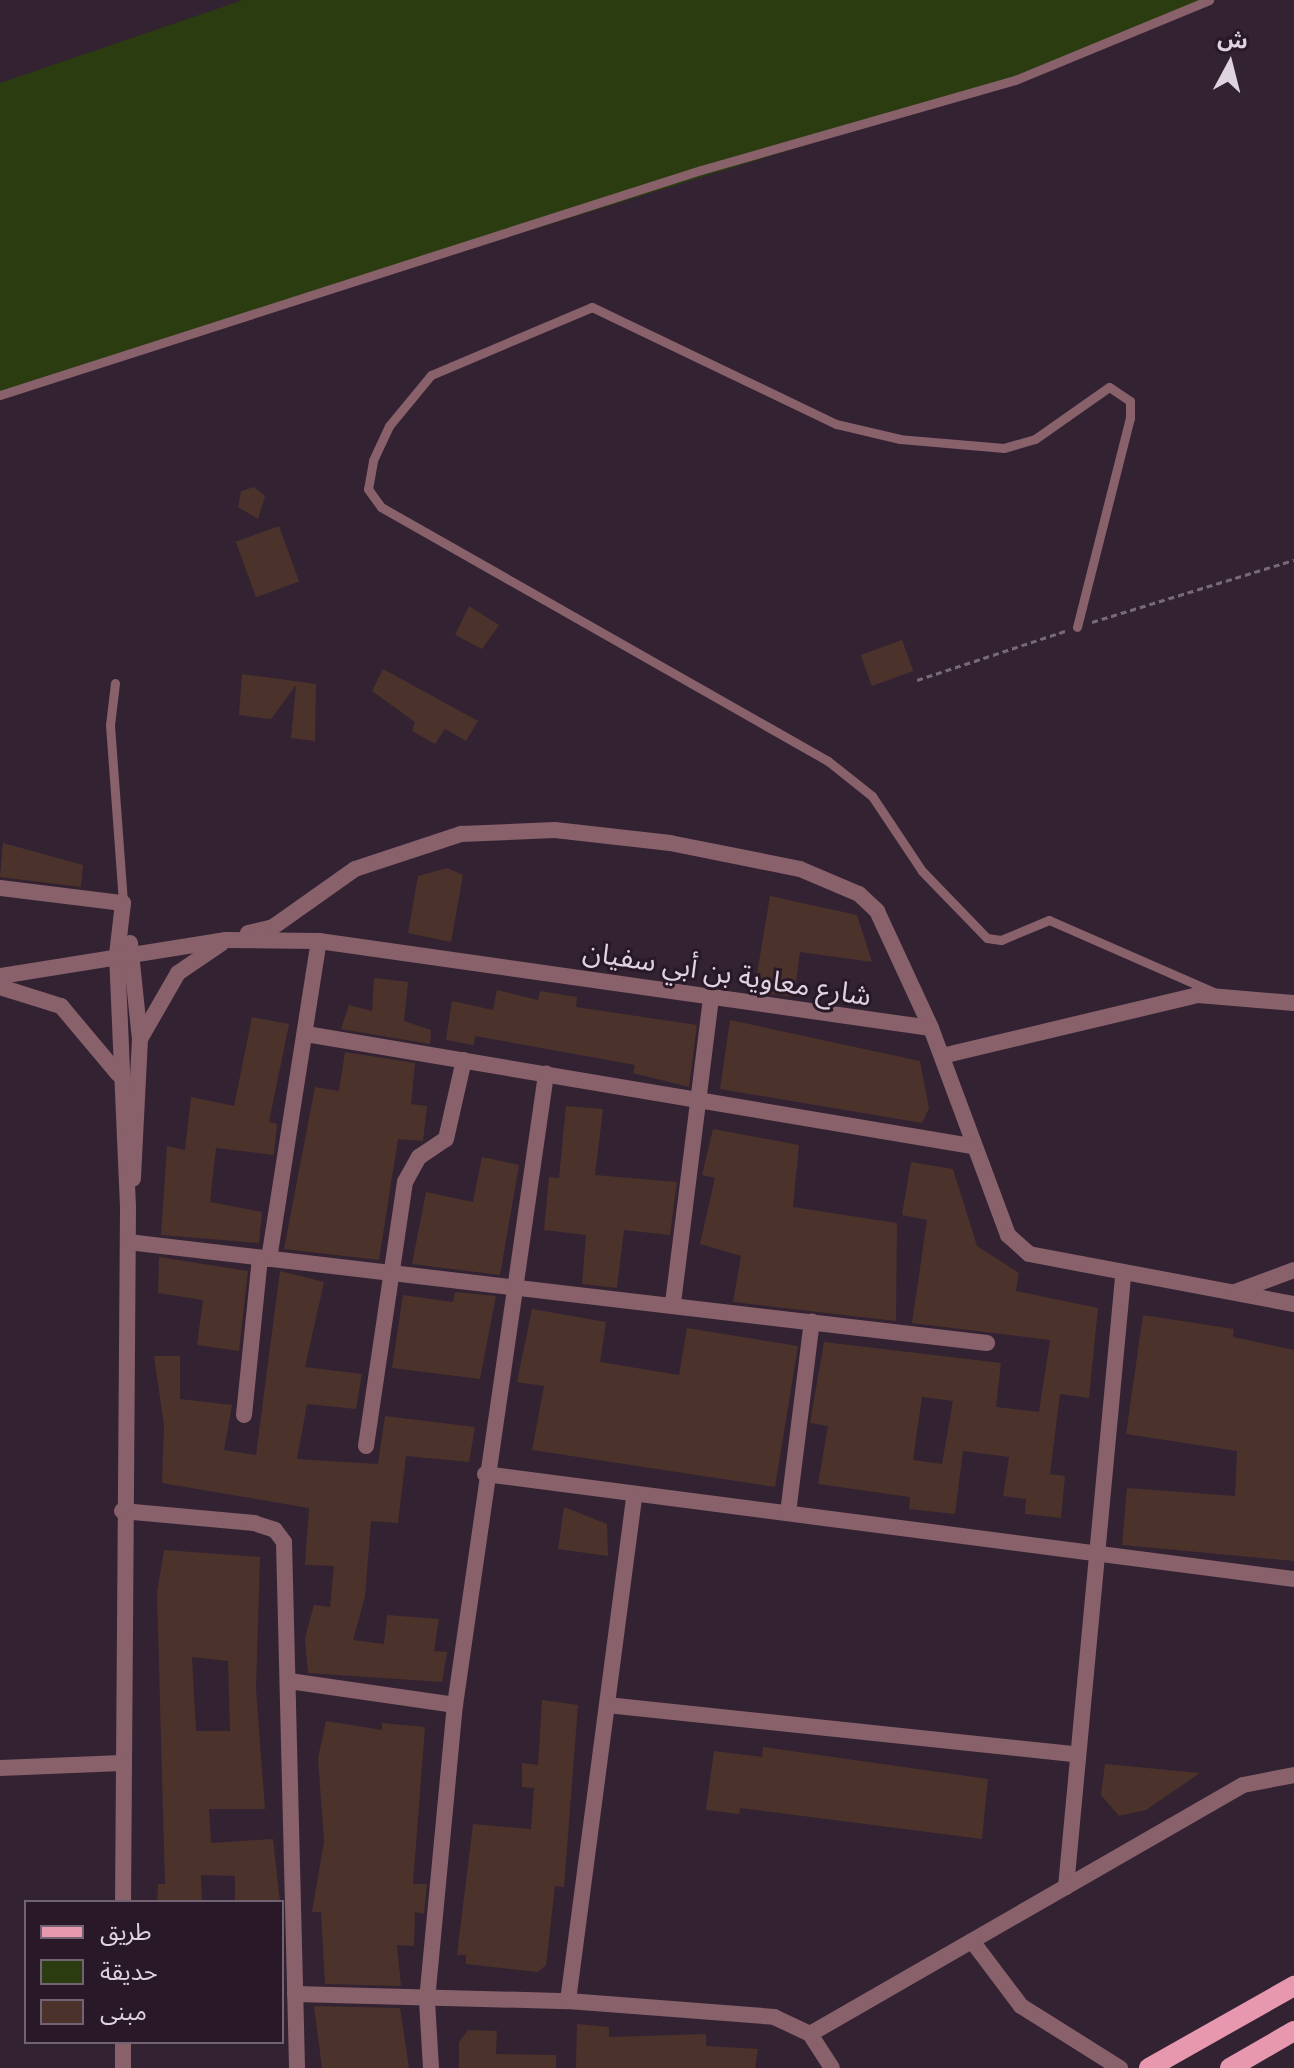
<!DOCTYPE html>
<html>
<head>
<meta charset="utf-8">
<style>
	body { margin:0 }
	#map { position:relative; width:1294px; height:2068px; overflow:hidden; background:#332232; font-family:"Roboto Serif","Noto Sans Arabic",serif }
	div>[style] { position:absolute }
	.green>* { inset:0; background:#2b3c11 }
	.building>* { inset:0; background:#4b332b; transform-origin:0 0 }
	.path>* { height:3px; margin-top:-1.5px; transform-origin:0; background:repeating-linear-gradient(90deg,#786977 0 6px,transparent 0 10px) }
	.lane>* { height:9px; margin:-4.5px; padding:0 4.5px; transform-origin:4.5px; border-radius:4.5px; background:#88616b }
	.street>* { height:16px; margin:-8px; padding:0 8px; transform-origin:8px; border-radius:8px; background:#88616b }
	.primary>* { height:20px; margin:-10px; padding:0 10px; transform-origin:10px; border-radius:10px; background:#e898ae }
	span { translate:-50% -50%; white-space:nowrap; text-align:center; line-height:1.15; -webkit-text-stroke:6px #291928; paint-order:stroke }
	.street-label { font-size:28px; color:#ded3de }
	.legend { position:absolute; left:24px; top:1900px; width:260px; height:144px; box-sizing:border-box; background:#291928; border:2px solid #716371; margin:0; padding:10px 14px; list-style:none; font-size:24px; color:#ded3de }
	.legend li { display:flex; align-items:center; gap:16px; height:40px }
	.legend b { width:40px; border:2px solid #716371 }
	.north { position:absolute; left:1190px; top:24px; width:80px; height:80px; -webkit-text-stroke:6px #291928; paint-order:stroke; rotate:7deg; font-size:22px; font-weight:700; line-height:32px; text-align:center; color:#ded3de }
	.north::after { content:''; display:block; margin:auto; width:28px; height:36px; background:#ded3de; clip-path:polygon(50% 0,100% 100%,50% 72%,0 100%) }
</style>
</head>
<body>
<div id="map">
	<div class="green">
		<div style="clip-path:polygon(243px 0,1214px 0,974px 93px,0 394px,0 83px)"></div>
	</div>
	<div class="building">
		<div style="clip-path:polygon(254px 487px,265px 496px,258px 519px,238px 507px,241px 491px)"></div>
		<div style="left:279px;top:526px;width:59px;height:46px;rotate:70deg"></div>
		<div style="clip-path:polygon(469px 606px,499px 625px,482px 649px,455px 635px)"></div>
		<div style="left:902px;top:640px;width:33px;height:44px;rotate:70deg"></div>
		<div style="clip-path:polygon(383px 669px,478px 721px,466px 741px,445px 729px,435px 744px,412px 731px,415px 722px,372px 691px)"></div>
		<div style="clip-path:polygon(242px 674px,316px 684px,315px 741px,291px 738px,296px 685px,271px 719px,239px 715px)"></div>
		<div style="clip-path:polygon(3px 843px,83px 865px,81px 887px,0 877px)"></div>
		<div style="clip-path:polygon(447px 868px,463px 875px,451px 942px,408px 933px,418px 876px)"></div>
		<div style="clip-path:polygon(770px 896px,857px 915px,872px 962px,800px 952px,794px 997px,754px 992px)"></div>
		<div style="clip-path:polygon(374px 978px,408px 982px,404px 1021px,431px 1030px,430px 1044px,341px 1029px,349px 1005px,372px 1011px)"></div>
		<div style="clip-path:polygon(497px 990px,538px 1000px,540px 991px,577px 997px,576px 1007px,697px 1025px,689px 1087px,633px 1073px,635px 1065px,475px 1036px,474px 1045px,446px 1040px,452px 1001px,493px 1010px)"></div>
		<div style="clip-path:polygon(252px 1017px,289px 1024px,269px 1122px,277px 1124px,274px 1155px,216px 1148px,210px 1202px,262px 1212px,259px 1243px,161px 1235px,167px 1146px,185px 1150px,191px 1097px,234px 1106px)"></div>
		<div style="clip-path:polygon(730px 1020px,920px 1061px,929px 1108px,922px 1123px,720px 1089px)"></div>
		<div style="clip-path:polygon(345px 1052px,415px 1063px,411px 1104px,427px 1106px,423px 1141px,398px 1139px,379px 1260px,284px 1249px,315px 1087px,339px 1091px)"></div>
		<div style="clip-path:polygon(566px 1106px,603px 1109px,595px 1175px,677px 1182px,670px 1235px,624px 1230px,617px 1288px,582px 1284px,586px 1235px,544px 1230px,549px 1177px,559px 1178px)"></div>
		<div style="clip-path:polygon(713px 1129px,799px 1145px,793px 1207px,897px 1223px,896px 1321px,733px 1302px,741px 1256px,700px 1244px,715px 1178px,702px 1175px)"></div>
		<div style="clip-path:polygon(482px 1157px,519px 1165px,500px 1275px,412px 1264px,426px 1192px,473px 1202px)"></div>
		<div style="clip-path:polygon(evenodd,911px 1162px,953px 1169px,977px 1246px,1019px 1273px,1016px 1291px,1098px 1308px,1089px 1398px,1060px 1394px,1050px 1474px,1065px 1476px,1061px 1518px,1025px 1514px,1026px 1499px,1003px 1496px,1009px 1457px,963px 1451px,955px 1514px,909px 1509px,910px 1497px,818px 1484px,828px 1426px,810px 1423px,824px 1342px,1001px 1363px,996px 1407px,1039px 1412px,1050px 1340px,912px 1323px,927px 1220px,902px 1215px,911px 1162px,922px 1397px,953px 1401px,942px 1464px,913px 1460px,922px 1397px)"></div>
		<div style="clip-path:polygon(159px 1257px,248px 1271px,239px 1351px,197px 1345px,203px 1300px,158px 1293px)"></div>
		<div style="clip-path:polygon(280px 1271px,324px 1282px,305px 1367px,362px 1374px,356px 1409px,307px 1404px,297px 1459px,378px 1464px,385px 1416px,475px 1427px,469px 1462px,406px 1456px,398px 1523px,371px 1521px,365px 1597px,353px 1640px,384px 1644px,387px 1615px,439px 1619px,434px 1651px,447px 1652px,442px 1682px,308px 1673px,305px 1638px,314px 1605px,330px 1607px,334px 1566px,305px 1565px,309px 1508px,162px 1483px,164px 1425px,154px 1356px,180px 1356px,180px 1399px,232px 1405px,224px 1450px,256px 1455px)"></div>
		<div style="clip-path:polygon(455px 1292px,496px 1296px,480px 1379px,392px 1368px,403px 1295px,453px 1302px)"></div>
		<div style="clip-path:polygon(532px 1309px,606px 1322px,600px 1362px,679px 1375px,687px 1328px,798px 1346px,775px 1487px,532px 1450px,544px 1386px,517px 1382px)"></div>
		<div style="clip-path:polygon(1143px 1315px,1234px 1329px,1233px 1337px,1294px 1350px,1294px 1561px,1122px 1545px,1127px 1488px,1235px 1496px,1237px 1451px,1126px 1434px)"></div>
		<div style="clip-path:polygon(564px 1507px,607px 1524px,608px 1556px,558px 1549px)"></div>
		<div style="clip-path:polygon(evenodd,164px 1550px,260px 1557px,256px 1689px,265px 1809px,209px 1809px,211px 1843px,273px 1839px,280px 1902px,235px 1902px,235px 1876px,201px 1875px,202px 1902px,157px 1902px,158px 1884px,165px 1884px,157px 1593px,164px 1550px,192px 1657px,228px 1661px,230px 1731px,196px 1731px,192px 1657px)"></div>
		<div style="clip-path:polygon(542px 1700px,578px 1705px,564px 1887px,555px 1886px,546px 1965px,538px 1972px,466px 1964px,466px 1955px,457px 1955px,473px 1824px,531px 1829px,534px 1788px,522px 1787px,522px 1763px,538px 1765px)"></div>
		<div style="clip-path:polygon(326px 1721px,382px 1730px,382px 1723px,425px 1727px,413px 1884px,427px 1884px,424px 1914px,415px 1912px,414px 1946px,397px 1945px,401px 1986px,325px 1984px,321px 1912px,312px 1912px,324px 1842px,318px 1758px)"></div>
		<div style="clip-path:polygon(763px 1747px,988px 1779px,982px 1839px,740px 1808px,739px 1814px,706px 1810px,714px 1751px,762px 1757px)"></div>
		<div style="clip-path:polygon(1105px 1764px,1200px 1773px,1146px 1810px,1119px 1816px,1101px 1795px)"></div>
		<div style="clip-path:polygon(314px 2006px,400px 2008px,409px 2068px,322px 2068px)"></div>
		<div style="clip-path:polygon(577px 2024px,609px 2027px,609px 2037px,706px 2034px,706px 2046px,758px 2049px,755px 2068px,576px 2068px)"></div>
		<div style="clip-path:polygon(468px 2030px,497px 2031px,496px 2054px,556px 2055px,556px 2068px,459px 2068px,459px 2042px)"></div>
	</div>
	<div class="path">
		<div style="left:1092px;top:622px;width:211px;rotate:-17.1deg"></div>
		<div style="left:917px;top:680px;width:156px;rotate:-18.3deg"></div>
	</div>
	<div class="lane">
		<div style="left:0;top:395px;width:736px;rotate:-17.8deg"></div>
		<div style="left:701px;top:170px;width:327px;rotate:-16deg"></div>
		<div style="left:1015px;top:80px;width:210px;rotate:-22.4deg"></div>
		<div style="left:1077px;top:627px;width:216px;rotate:-75.8deg"></div>
		<div style="left:1130px;top:418px;width:17px;rotate:-90deg"></div>
		<div style="left:1130px;top:401px;width:25px;rotate:-146deg"></div>
		<div style="left:1109px;top:387px;width:90px;rotate:144.9deg"></div>
		<div style="left:1035px;top:439px;width:32px;rotate:164deg"></div>
		<div style="left:1004px;top:448px;width:104px;rotate:-175.1deg"></div>
		<div style="left:900px;top:439px;width:66px;rotate:-166.8deg"></div>
		<div style="left:836px;top:424px;width:271px;rotate:-154.4deg"></div>
		<div style="left:592px;top:307px;width:175px;rotate:157.1deg"></div>
		<div style="left:431px;top:375px;width:66px;rotate:129.5deg"></div>
		<div style="left:389px;top:426px;width:38px;rotate:115deg"></div>
		<div style="left:373px;top:461px;width:28px;rotate:100deg"></div>
		<div style="left:368px;top:489px;width:22px;rotate:54deg"></div>
		<div style="left:381px;top:507px;width:514px;rotate:29.61deg"></div>
		<div style="left:828px;top:761px;width:56px;rotate:38.5deg"></div>
		<div style="left:872px;top:796px;width:90px;rotate:56.3deg"></div>
		<div style="left:922px;top:871px;width:93px;rotate:45.9deg"></div>
		<div style="left:987px;top:938px;width:14px;rotate:8deg"></div>
		<div style="left:1001px;top:940px;width:52px;rotate:-22.6deg"></div>
		<div style="left:1049px;top:920px;width:180px;rotate:23.6deg"></div>
		<div style="left:115px;top:683px;width:42px;rotate:96.8deg"></div>
		<div style="left:110px;top:725px;width:178px;rotate:85.8deg"></div>
	</div>
	<div class="street">
		<div style="left:0;top:888px;width:124px;rotate:7deg"></div>
		<div style="left:123px;top:903px;width:52px;rotate:96.6deg"></div>
		<div style="left:117px;top:955px;width:253px;rotate:87.5deg"></div>
		<div style="left:128px;top:1208px;width:694px;rotate:90.41deg"></div>
		<div style="left:248px;top:933px;width:26px;rotate:-13deg"></div>
		<div style="left:273px;top:927px;width:100px;rotate:-35.3deg"></div>
		<div style="left:355px;top:869px;width:112px;rotate:-18.3deg"></div>
		<div style="left:461px;top:834px;width:94px;rotate:-2.4deg"></div>
		<div style="left:555px;top:830px;width:116px;rotate:6.4deg"></div>
		<div style="left:670px;top:843px;width:133px;rotate:11.3deg"></div>
		<div style="left:800px;top:869px;width:64px;rotate:23deg"></div>
		<div style="left:859px;top:894px;width:25px;rotate:43deg"></div>
		<div style="left:877px;top:911px;width:129px;rotate:65.2deg"></div>
		<div style="left:130px;top:943px;width:97px;rotate:84.1deg"></div>
		<div style="left:140px;top:1039px;width:140px;rotate:92.9deg"></div>
		<div style="left:0;top:976px;width:229px;rotate:-9.1deg"></div>
		<div style="left:226px;top:940px;width:93px;rotate:0.6deg"></div>
		<div style="left:319px;top:941px;width:618px;rotate:8.09deg"></div>
		<div style="left:931px;top:1028px;width:221px;rotate:69.6deg"></div>
		<div style="left:1008px;top:1235px;width:28px;rotate:42deg"></div>
		<div style="left:1029px;top:1254px;width:270px;rotate:10.7deg"></div>
		<div style="left:0;top:987px;width:64px;rotate:17.3deg"></div>
		<div style="left:61px;top:1006px;width:89px;rotate:50deg"></div>
		<div style="left:306px;top:1034px;width:674px;rotate:9.56deg"></div>
		<div style="left:140px;top:1039px;width:76px;rotate:-60.1deg"></div>
		<div style="left:178px;top:973px;width:53px;rotate:-34.3deg"></div>
		<div style="left:942px;top:1056px;width:263px;rotate:-13.4deg"></div>
		<div style="left:1198px;top:995px;width:96px;rotate:4.8deg"></div>
		<div style="left:128px;top:1242px;width:865px;rotate:6.71deg"></div>
		<div style="left:269px;top:1259px;width:322px;rotate:-81.1deg"></div>
		<div style="left:1235px;top:1292px;width:63px;rotate:-20.4deg"></div>
		<div style="left:673px;top:1303px;width:305px;rotate:-82.9deg"></div>
		<div style="left:244px;top:1415px;width:158px;rotate:-84.2deg"></div>
		<div style="left:366px;top:1446px;width:267px;rotate:-81.6deg"></div>
		<div style="left:405px;top:1182px;width:29px;rotate:-61deg"></div>
		<div style="left:419px;top:1157px;width:32px;rotate:-34deg"></div>
		<div style="left:446px;top:1139px;width:81px;rotate:-77.2deg"></div>
		<div style="left:485px;top:1474px;width:816px;rotate:7.4deg"></div>
		<div style="left:122px;top:1511px;width:133px;rotate:5.2deg"></div>
		<div style="left:254px;top:1523px;width:22px;rotate:18deg"></div>
		<div style="left:275px;top:1530px;width:15px;rotate:53deg"></div>
		<div style="left:284px;top:1542px;width:526px;rotate:88.58deg"></div>
		<div style="left:788px;top:1513px;width:193px;rotate:-82.9deg"></div>
		<div style="left:289px;top:1681px;width:168px;rotate:8.2deg"></div>
		<div style="left:607px;top:1705px;width:473px;rotate:6deg"></div>
		<div style="left:0;top:1768px;width:122px;rotate:-2.3deg"></div>
		<div style="left:1066px;top:1887px;width:613px;rotate:-84.66deg"></div>
		<div style="left:972px;top:1941px;width:81px;rotate:53deg"></div>
		<div style="left:1021px;top:2006px;width:117px;rotate:32.1deg"></div>
		<div style="left:295px;top:1994px;width:273px;rotate:1.5deg"></div>
		<div style="left:568px;top:2001px;width:207px;rotate:4.4deg"></div>
		<div style="left:774px;top:2017px;width:40px;rotate:25deg"></div>
		<div style="left:810px;top:2034px;width:40px;rotate:57.1deg"></div>
		<div style="left:568px;top:2001px;width:507px;rotate:-82.52deg"></div>
		<div style="left:810px;top:2034px;width:499px;rotate:-29.9deg"></div>
		<div style="left:1243px;top:1785px;width:52px;rotate:-11.1deg"></div>
		<div style="left:123px;top:2042px;width:26px;rotate:90deg"></div>
		<div style="left:431px;top:2068px;width:68px;rotate:-93.4deg"></div>
		<div style="left:427px;top:2000px;width:296px;rotate:-84.6deg"></div>
		<div style="left:455px;top:1705px;width:638px;rotate:-81.79deg"></div>
	</div>
	<div class="primary">
		<div style="left:1149px;top:2068px;width:167px;rotate:-29.5deg"></div>
		<div style="left:1230px;top:2068px;width:74px;rotate:-30deg"></div>
	</div>
	<div class="street-label">
		<span style="left:727px;top:974px;rotate:9deg">شارع معاوية بن أبي سفيان</span>
	</div>
	<ul class="legend">
	<li><b style="height:10px;background:#e898ae"></b>طريق</li>
	<li><b style="height:22px;background:#2b3c11"></b>حديقة</li>
	<li><b style="height:22px;background:#4b332b"></b>مبنى</li>
	</ul>
	<div class="north">ش</div>
</div>
</body>
</html>
